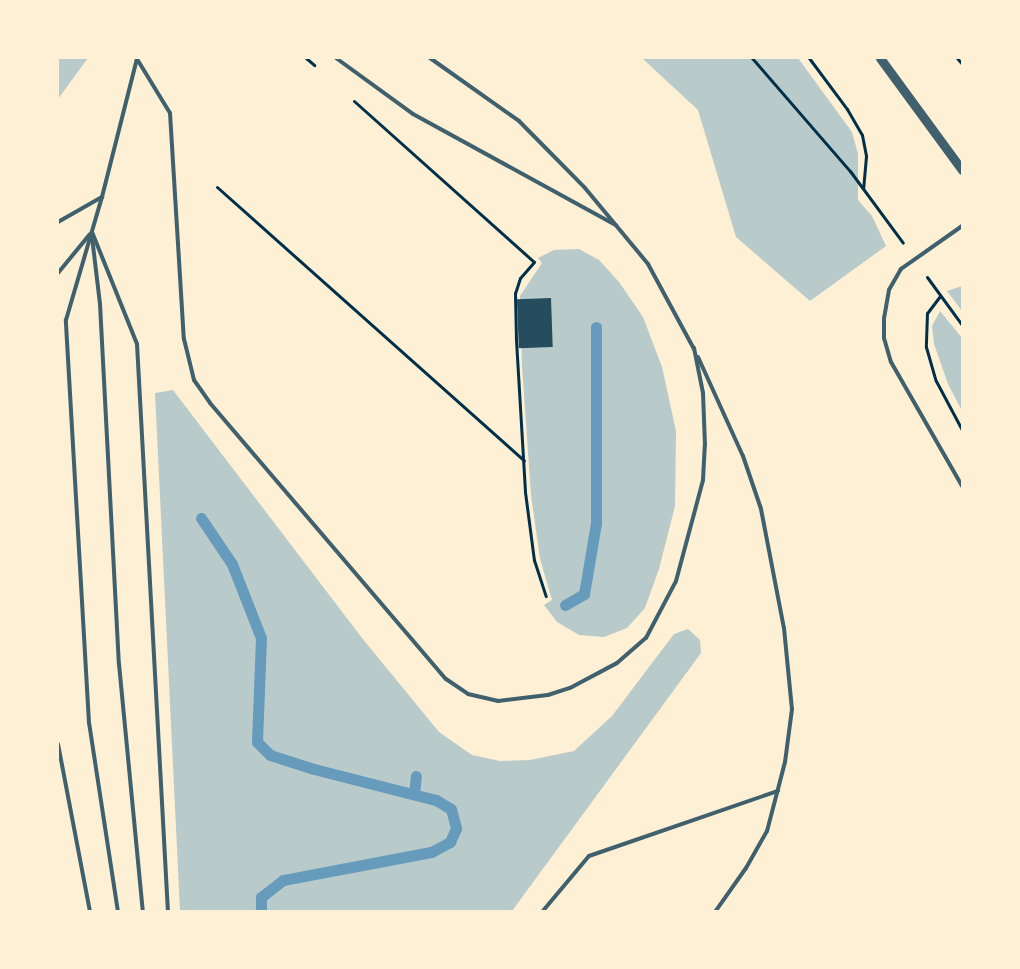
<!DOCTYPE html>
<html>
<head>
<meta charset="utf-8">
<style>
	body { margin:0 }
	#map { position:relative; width:1020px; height:969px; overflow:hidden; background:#fdf0d5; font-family:Lato,sans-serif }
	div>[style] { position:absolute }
	.green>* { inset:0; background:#b9caca }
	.stream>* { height:11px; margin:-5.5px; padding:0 5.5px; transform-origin:5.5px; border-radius:5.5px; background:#669bbc }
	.building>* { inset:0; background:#264d5e; transform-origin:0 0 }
	.path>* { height:3px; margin:-1.5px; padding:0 1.5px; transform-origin:1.5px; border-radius:1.5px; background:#003049 }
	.service>* { height:4px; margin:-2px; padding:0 2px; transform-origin:2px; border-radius:2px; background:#3f606c }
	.tertiary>* { height:9px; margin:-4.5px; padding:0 4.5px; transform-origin:4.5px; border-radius:4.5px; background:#3f606c }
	span { translate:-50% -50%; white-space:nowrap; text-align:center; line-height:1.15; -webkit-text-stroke:4.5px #fdf0d5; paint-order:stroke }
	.frame { position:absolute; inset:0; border:59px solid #fdf0d5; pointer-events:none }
</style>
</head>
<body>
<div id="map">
	<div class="green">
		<div style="clip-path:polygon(58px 58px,88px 58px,58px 99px)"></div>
		<div style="clip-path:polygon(642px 58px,798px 58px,852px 132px,858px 154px,858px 200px,872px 216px,886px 246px,810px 301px,736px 237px,698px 110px)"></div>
		<div style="clip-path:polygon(579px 249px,599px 260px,619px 282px,643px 317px,662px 367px,676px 431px,675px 506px,659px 569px,645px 608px,627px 628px,604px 637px,579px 635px,557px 622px,544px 605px,552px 600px,540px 559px,531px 495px,522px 366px,520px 296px,542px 263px,538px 258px,554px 250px)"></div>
		<div style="clip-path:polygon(962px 286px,962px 311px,947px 291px)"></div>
		<div style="clip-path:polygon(940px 311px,962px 338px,962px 411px,948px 384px,934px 344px,932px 326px)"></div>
		<div style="clip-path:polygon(173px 390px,362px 638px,439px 732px,472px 755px,500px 761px,530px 760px,574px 751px,612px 716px,674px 634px,688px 629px,700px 640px,701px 653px,512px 911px,180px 911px,155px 393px)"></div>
	</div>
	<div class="stream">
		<div style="left:201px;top:518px;width:55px;rotate:56deg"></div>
		<div style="left:232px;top:564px;width:79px;rotate:68.6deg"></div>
		<div style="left:261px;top:638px;width:104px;rotate:92.2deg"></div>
		<div style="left:257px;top:742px;width:18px;rotate:45deg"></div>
		<div style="left:270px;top:755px;width:46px;rotate:17.7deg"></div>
		<div style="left:314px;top:769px;width:126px;rotate:14.3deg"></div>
		<div style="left:436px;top:800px;width:17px;rotate:31deg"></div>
		<div style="left:451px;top:809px;width:20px;rotate:75deg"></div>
		<div style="left:456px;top:828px;width:15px;rotate:113deg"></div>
		<div style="left:450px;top:842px;width:21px;rotate:152deg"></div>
		<div style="left:431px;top:852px;width:151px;rotate:169.3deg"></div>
		<div style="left:283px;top:880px;width:28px;rotate:142deg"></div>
		<div style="left:261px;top:897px;width:15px;rotate:90deg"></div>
		<div style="left:565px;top:605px;width:22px;rotate:-30deg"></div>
		<div style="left:584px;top:594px;width:72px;rotate:-80.4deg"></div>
		<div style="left:596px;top:523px;width:196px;rotate:-90deg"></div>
		<div style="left:414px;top:794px;width:18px;rotate:-84deg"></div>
	</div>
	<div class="building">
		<div style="left:551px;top:298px;width:49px;height:34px;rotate:88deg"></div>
	</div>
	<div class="path">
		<div style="left:306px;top:58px;width:11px;rotate:41deg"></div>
		<div style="left:752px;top:58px;width:150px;rotate:49.1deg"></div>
		<div style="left:850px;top:171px;width:89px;rotate:53.6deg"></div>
		<div style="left:809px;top:58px;width:64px;rotate:53.3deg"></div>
		<div style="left:847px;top:109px;width:30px;rotate:60deg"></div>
		<div style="left:862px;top:135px;width:21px;rotate:79deg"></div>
		<div style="left:866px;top:156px;width:32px;rotate:95deg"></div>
		<div style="left:957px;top:58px;width:8px;rotate:50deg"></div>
		<div style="left:354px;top:101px;width:241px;rotate:41.8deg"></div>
		<div style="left:534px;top:262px;width:21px;rotate:131deg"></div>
		<div style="left:520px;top:278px;width:16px;rotate:108deg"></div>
		<div style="left:515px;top:293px;width:47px;rotate:88.8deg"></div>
		<div style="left:516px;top:340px;width:152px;rotate:86.6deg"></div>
		<div style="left:525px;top:492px;width:69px;rotate:82.5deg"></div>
		<div style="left:534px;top:560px;width:38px;rotate:72deg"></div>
		<div style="left:217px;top:187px;width:411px;rotate:41.7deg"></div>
		<div style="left:927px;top:277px;width:59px;rotate:53.9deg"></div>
		<div style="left:940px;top:296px;width:21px;rotate:127deg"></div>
		<div style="left:927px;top:313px;width:34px;rotate:92deg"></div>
		<div style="left:926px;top:347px;width:35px;rotate:74deg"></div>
		<div style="left:936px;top:381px;width:55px;rotate:62deg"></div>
	</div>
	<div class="service">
		<div style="left:336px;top:58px;width:95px;rotate:36deg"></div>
		<div style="left:413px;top:114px;width:231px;rotate:28.7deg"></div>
		<div style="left:430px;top:58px;width:109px;rotate:35.3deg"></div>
		<div style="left:519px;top:121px;width:94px;rotate:45.4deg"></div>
		<div style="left:585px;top:188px;width:99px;rotate:50.3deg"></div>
		<div style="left:648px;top:264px;width:97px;rotate:61.6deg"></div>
		<div style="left:137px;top:59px;width:63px;rotate:58.6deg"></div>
		<div style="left:170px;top:113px;width:226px;rotate:86.5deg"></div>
		<div style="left:184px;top:339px;width:42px;rotate:76.3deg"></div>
		<div style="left:194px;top:380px;width:28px;rotate:55deg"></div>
		<div style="left:210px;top:403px;width:363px;rotate:49.5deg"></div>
		<div style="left:446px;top:679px;width:27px;rotate:34deg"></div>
		<div style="left:468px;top:694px;width:31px;rotate:13deg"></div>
		<div style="left:498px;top:701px;width:50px;rotate:-6.8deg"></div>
		<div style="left:548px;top:695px;width:23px;rotate:-18deg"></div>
		<div style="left:570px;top:688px;width:53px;rotate:-28deg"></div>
		<div style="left:617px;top:663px;width:38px;rotate:-41deg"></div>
		<div style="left:646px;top:638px;width:64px;rotate:-62.2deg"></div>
		<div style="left:676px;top:581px;width:105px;rotate:-75deg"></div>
		<div style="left:703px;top:480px;width:35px;rotate:-87deg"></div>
		<div style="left:705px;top:445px;width:52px;rotate:-92.2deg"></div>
		<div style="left:703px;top:393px;width:46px;rotate:-101.3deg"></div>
		<div style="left:58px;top:222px;width:51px;rotate:-29.6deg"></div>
		<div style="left:962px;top:226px;width:75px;rotate:144.8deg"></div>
		<div style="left:901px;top:269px;width:24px;rotate:120deg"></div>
		<div style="left:889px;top:290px;width:28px;rotate:100deg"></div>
		<div style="left:884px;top:318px;width:20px;rotate:90deg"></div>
		<div style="left:884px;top:338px;width:25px;rotate:74deg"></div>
		<div style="left:891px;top:362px;width:143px;rotate:60.2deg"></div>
		<div style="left:92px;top:232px;width:121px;rotate:68.1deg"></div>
		<div style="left:137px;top:344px;width:569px;rotate:86.88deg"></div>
		<div style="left:92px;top:237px;width:67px;rotate:83.2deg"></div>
		<div style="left:100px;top:304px;width:361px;rotate:87deg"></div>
		<div style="left:119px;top:664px;width:249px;rotate:84.5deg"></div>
		<div style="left:58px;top:273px;width:50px;rotate:-50.6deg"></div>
		<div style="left:698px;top:357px;width:109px;rotate:65.6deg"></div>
		<div style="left:743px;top:456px;width:56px;rotate:71.2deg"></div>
		<div style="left:761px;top:509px;width:121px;rotate:79.1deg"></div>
		<div style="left:784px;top:628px;width:81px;rotate:84.4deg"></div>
		<div style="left:792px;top:709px;width:53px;rotate:97.5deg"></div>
		<div style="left:785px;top:762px;width:71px;rotate:104.6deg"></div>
		<div style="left:767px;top:831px;width:43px;rotate:119.6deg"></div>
		<div style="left:746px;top:868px;width:54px;rotate:125.2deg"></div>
		<div style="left:58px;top:744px;width:171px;rotate:79.2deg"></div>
		<div style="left:118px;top:912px;width:191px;rotate:-98.7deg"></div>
		<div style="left:89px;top:723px;width:404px;rotate:-93.3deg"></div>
		<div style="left:66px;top:320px;width:128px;rotate:-73.7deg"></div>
		<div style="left:102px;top:197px;width:142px;rotate:-75.8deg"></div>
		<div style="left:542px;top:912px;width:73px;rotate:-50deg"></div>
		<div style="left:589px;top:856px;width:200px;rotate:-19deg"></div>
	</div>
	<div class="tertiary">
		<div style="left:880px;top:58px;width:139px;rotate:53.8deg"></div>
	</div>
	<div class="frame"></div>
</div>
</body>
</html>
